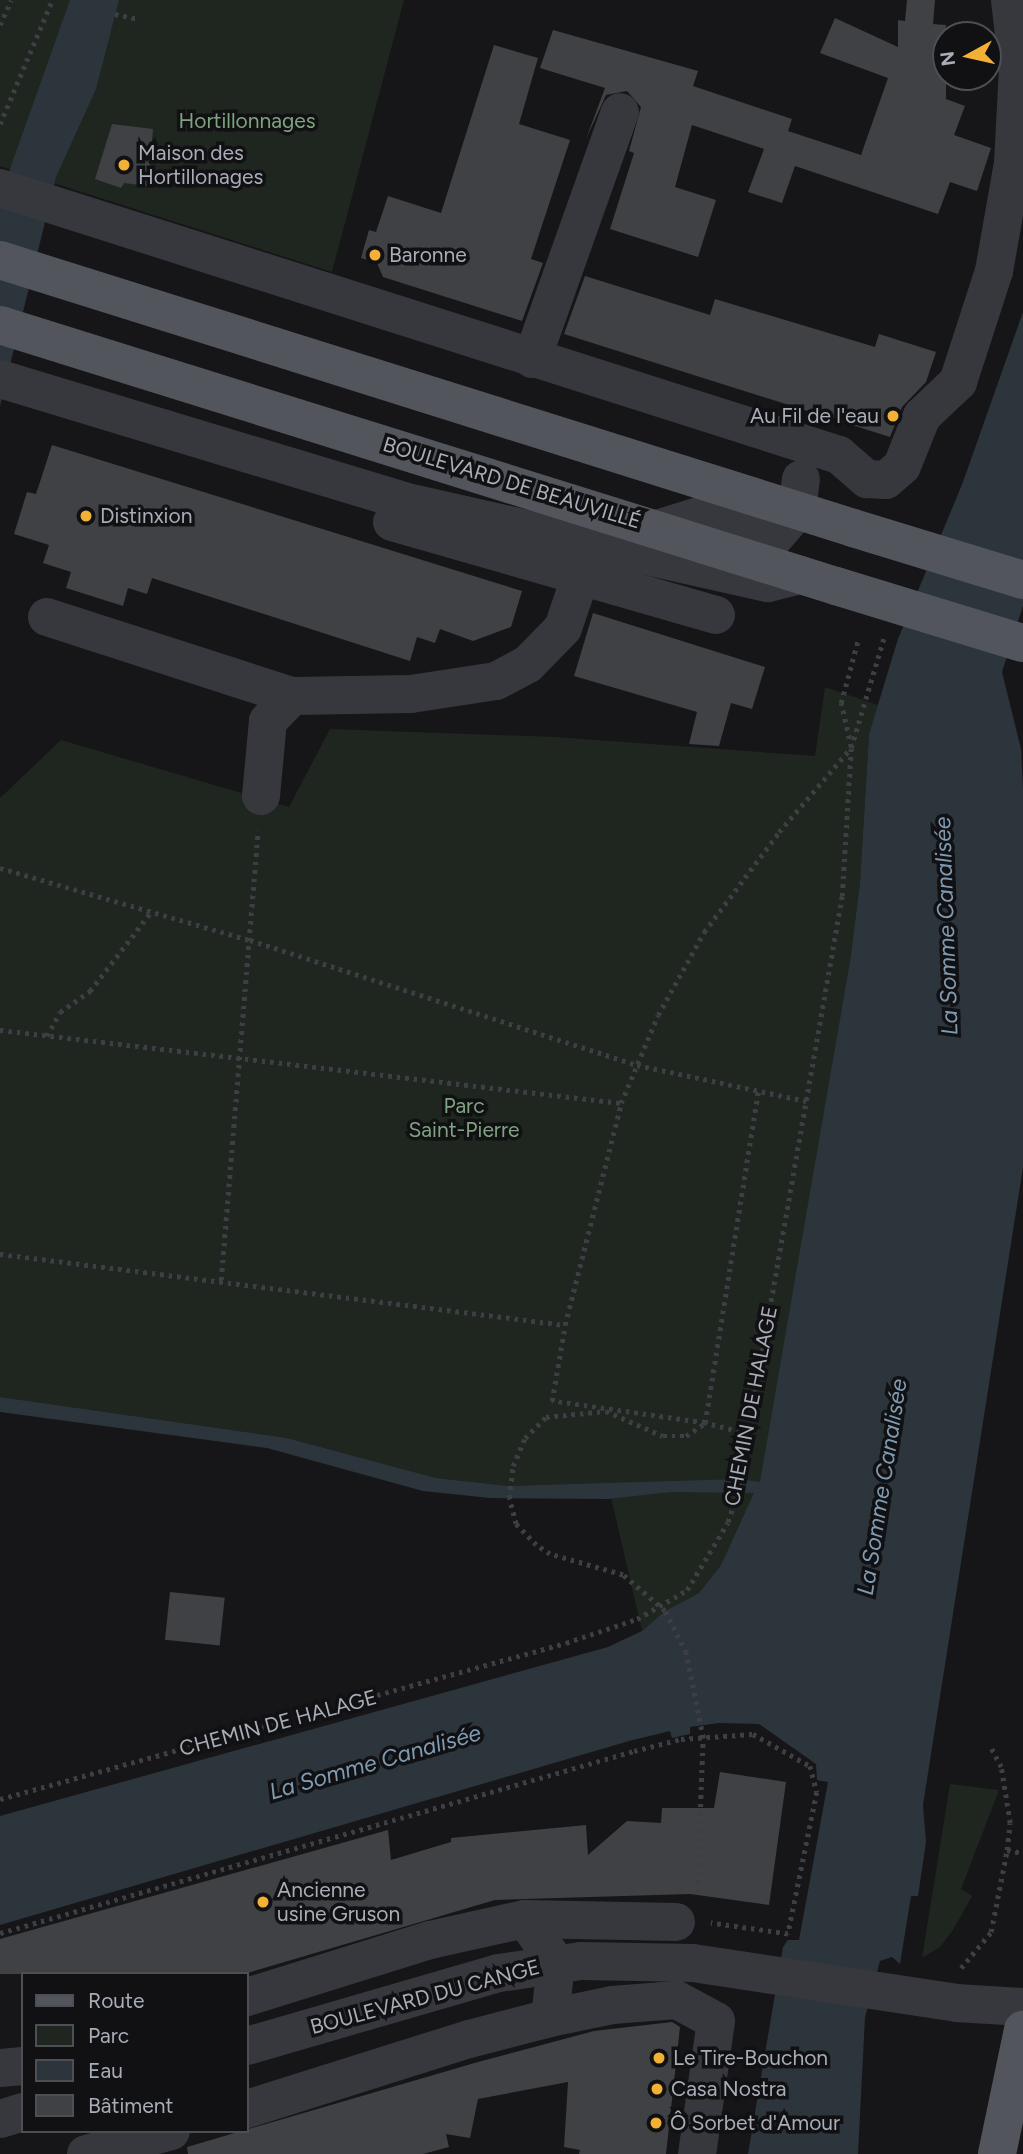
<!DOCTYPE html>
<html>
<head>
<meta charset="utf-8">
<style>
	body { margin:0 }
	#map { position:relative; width:1023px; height:2154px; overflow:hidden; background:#161618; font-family:Figtree,sans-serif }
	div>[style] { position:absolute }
	.green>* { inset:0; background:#1e261f }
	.water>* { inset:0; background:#2c353c }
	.building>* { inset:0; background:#404145; transform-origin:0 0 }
	.path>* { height:4.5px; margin-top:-2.25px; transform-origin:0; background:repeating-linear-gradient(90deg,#3d3f44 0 3.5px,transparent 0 8.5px) }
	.minor>* { height:38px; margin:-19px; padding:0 19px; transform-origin:19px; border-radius:19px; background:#37383d }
	.major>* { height:38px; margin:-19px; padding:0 19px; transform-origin:19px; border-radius:19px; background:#53555c }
	.path-bridge>* { height:4.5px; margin-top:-2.25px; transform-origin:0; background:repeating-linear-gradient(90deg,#3d3f44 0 3.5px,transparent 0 8.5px) }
	.major-bridge>* { height:38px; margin:-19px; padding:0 19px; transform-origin:19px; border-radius:19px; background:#53555c }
	.dots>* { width:19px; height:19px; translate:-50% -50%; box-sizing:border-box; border:4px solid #111113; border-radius:50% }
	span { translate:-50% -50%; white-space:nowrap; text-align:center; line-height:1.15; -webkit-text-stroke:7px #111113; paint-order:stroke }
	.park-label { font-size:21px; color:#7fa381 }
	.poi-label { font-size:21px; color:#a8adb8 }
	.left { translate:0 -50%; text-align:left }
	.right { translate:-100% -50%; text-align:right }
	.street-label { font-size:21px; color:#a8adb8 }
	.water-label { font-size:23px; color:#7f9bb3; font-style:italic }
	.legend { position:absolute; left:21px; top:1972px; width:228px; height:161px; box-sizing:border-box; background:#111113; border:2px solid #4d4f55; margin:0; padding:9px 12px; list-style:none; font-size:21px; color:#a8adb8 }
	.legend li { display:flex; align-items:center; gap:14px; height:35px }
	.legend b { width:35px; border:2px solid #4d4f55 }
	.north { position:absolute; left:932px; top:21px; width:70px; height:70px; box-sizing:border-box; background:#111113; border:2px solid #4d4f55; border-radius:50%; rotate:262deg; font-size:19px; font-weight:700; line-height:28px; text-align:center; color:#a8adb8 }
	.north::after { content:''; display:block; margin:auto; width:24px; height:32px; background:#f2b134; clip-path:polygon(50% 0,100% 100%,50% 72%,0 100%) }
</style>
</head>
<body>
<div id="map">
	<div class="green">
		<div style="clip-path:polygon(0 0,404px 0,332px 272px,0 166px)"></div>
		<div style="clip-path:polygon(825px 687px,878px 705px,869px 734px,860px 883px,850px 961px,762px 1478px,721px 1565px,699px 1593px,665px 1611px,642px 1631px,608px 1484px,509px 1486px,436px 1478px,287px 1438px,0 1397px,0 798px,61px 740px,289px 807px,330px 729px,555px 737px,815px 756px)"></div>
		<div style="clip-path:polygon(950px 1784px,999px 1790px,961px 1889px,972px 1896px,953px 1930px,940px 1947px,922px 1958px)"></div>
	</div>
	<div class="water">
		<div style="clip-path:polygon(70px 0,119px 0,96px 89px,56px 177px,0 406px,0 197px)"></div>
		<div style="clip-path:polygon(1023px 312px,1023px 606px,1002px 672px,1021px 749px,1023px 789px,1023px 1167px,923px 1805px,926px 1842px,918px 1896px,911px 1896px,900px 1964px,892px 1957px,880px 1961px,865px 2017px,858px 2154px,748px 2154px,783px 1947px,788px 1940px,799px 1940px,828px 1782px,817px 1780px,816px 1764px,759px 1724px,719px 1723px,690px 1727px,690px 1734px,672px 1738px,670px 1731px,629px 1741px,0 1925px,0 1816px,608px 1647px,642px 1631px,665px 1611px,699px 1593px,721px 1565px,754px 1493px,671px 1492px,608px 1499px,490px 1498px,423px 1491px,267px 1448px,0 1412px,0 1397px,287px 1438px,436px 1478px,509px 1486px,740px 1479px,760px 1482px,850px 961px,860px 883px,869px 734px,898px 639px,963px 482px)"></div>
	</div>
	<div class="building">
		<div style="clip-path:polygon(907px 0,935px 0,933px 24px,946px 25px,946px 99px,965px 106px,954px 135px,991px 148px,977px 191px,950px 182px,938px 214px,795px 166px,782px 203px,748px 192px,764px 149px,692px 125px,675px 187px,716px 200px,698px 257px,610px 229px,634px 153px,629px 151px,641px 107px,627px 91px,606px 95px,586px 139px,605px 88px,540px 68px,553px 30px,698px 71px,693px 86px,792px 119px,788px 131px,861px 155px,888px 78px,820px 53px,835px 18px,898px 47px,898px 20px,905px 21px)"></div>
		<div style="clip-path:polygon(494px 45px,538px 58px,519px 124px,570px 140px,531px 259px,543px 263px,522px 321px,383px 277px,377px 263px,361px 258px,369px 230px,376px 232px,388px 196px,441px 213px)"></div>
		<div style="clip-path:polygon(112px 124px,153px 129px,148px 186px,124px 183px,121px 188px,95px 179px)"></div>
		<div style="clip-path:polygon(585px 276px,710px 315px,715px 299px,875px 347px,879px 334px,936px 352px,926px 382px,902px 407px,890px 437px,564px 334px)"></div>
		<div style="clip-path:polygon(52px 445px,522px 591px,511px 627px,473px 641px,440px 629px,435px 643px,417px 637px,410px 661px,152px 578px,147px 594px,128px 588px,123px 606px,66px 588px,71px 572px,43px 563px,49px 545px,14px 534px,27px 492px,36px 494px)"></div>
		<div style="clip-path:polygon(593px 613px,765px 667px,752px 709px,731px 703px,719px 746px,689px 744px,697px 712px,574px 676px)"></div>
		<div style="left:170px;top:1592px;width:55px;height:48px;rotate:6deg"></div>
		<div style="clip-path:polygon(720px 1772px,786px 1782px,769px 1905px,690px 1894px,495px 1900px,244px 1974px,0 1974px,0 1939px,388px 1830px,391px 1860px,451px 1842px,451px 1838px,586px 1825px,588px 1855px,627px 1821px,661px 1823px,662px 1808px,714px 1808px)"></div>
		<div style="clip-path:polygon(672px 2022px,680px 2027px,666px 2154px,579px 2154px,580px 2150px,564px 2147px,568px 2082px,478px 2099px,470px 2138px,446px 2134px,449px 2147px,423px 2154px,188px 2154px,187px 2147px,478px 2062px,594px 2031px)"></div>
	</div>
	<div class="path">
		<div style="left:115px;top:14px;width:24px;rotate:12deg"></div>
		<div style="left:0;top:25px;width:27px;rotate:-66deg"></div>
		<div style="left:0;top:124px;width:134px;rotate:-67.2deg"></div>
		<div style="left:851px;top:747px;width:45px;rotate:-102.8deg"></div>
		<div style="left:841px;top:703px;width:65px;rotate:-74.9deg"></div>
		<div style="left:0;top:868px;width:260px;rotate:16.1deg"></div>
		<div style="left:250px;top:940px;width:407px;rotate:17.9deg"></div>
		<div style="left:637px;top:1065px;width:173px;rotate:12deg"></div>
		<div style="left:0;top:1030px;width:625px;rotate:6.7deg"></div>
		<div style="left:47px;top:1036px;width:27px;rotate:-62deg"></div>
		<div style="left:60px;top:1012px;width:37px;rotate:-35deg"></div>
		<div style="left:90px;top:991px;width:100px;rotate:-52.3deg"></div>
		<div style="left:0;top:1254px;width:569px;rotate:7.16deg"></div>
		<div style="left:221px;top:1280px;width:451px;rotate:-85.3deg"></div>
		<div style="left:705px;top:1423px;width:336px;rotate:-80.9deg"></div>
		<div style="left:748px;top:1434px;width:44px;rotate:-165.7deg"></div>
		<div style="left:705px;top:1423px;width:155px;rotate:-171.8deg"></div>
		<div style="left:552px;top:1401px;width:77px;rotate:-80.3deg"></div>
		<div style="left:565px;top:1325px;width:229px;rotate:-75.8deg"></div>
		<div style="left:621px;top:1103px;width:95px;rotate:-67.2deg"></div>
		<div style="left:658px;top:1015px;width:95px;rotate:-61deg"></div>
		<div style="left:704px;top:932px;width:125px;rotate:-53.1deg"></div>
		<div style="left:779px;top:832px;width:109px;rotate:-49.5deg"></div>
		<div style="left:0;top:1799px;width:587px;rotate:-15.41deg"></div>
		<div style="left:566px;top:1643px;width:75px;rotate:-18.7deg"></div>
		<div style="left:637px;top:1619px;width:58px;rotate:-30.1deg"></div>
		<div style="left:687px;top:1590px;width:79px;rotate:-58.9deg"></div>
		<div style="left:728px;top:1522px;width:29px;rotate:-72deg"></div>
		<div style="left:737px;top:1494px;width:607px;rotate:-80.04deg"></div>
		<div style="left:842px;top:896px;width:148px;rotate:-86.5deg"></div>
		<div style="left:851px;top:748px;width:116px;rotate:-73.4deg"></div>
		<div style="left:1007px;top:1850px;width:16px;rotate:11deg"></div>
		<div style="left:697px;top:1892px;width:154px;rotate:-87.8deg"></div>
		<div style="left:0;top:1933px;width:660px;rotate:-16.02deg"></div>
		<div style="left:634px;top:1751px;width:49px;rotate:-14.3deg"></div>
		<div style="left:681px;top:1739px;width:72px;rotate:-4deg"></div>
		<div style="left:753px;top:1734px;width:65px;rotate:29.3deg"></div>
		<div style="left:810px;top:1766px;width:27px;rotate:75deg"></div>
		<div style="left:817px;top:1792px;width:145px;rotate:101.5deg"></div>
		<div style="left:788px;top:1934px;width:78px;rotate:-171.9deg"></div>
		<div style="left:961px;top:1968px;width:47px;rotate:-50.2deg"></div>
		<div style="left:991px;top:1932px;width:84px;rotate:-79deg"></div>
		<div style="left:1007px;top:1850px;width:27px;rotate:-84deg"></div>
		<div style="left:1010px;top:1823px;width:57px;rotate:-99.1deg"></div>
		<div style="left:1001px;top:1767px;width:24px;rotate:-118deg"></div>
	</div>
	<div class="minor">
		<div style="left:0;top:188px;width:880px;rotate:17.65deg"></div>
		<div style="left:839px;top:455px;width:37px;rotate:41deg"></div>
		<div style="left:867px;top:479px;width:19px;rotate:3deg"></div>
		<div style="left:886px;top:480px;width:21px;rotate:-41deg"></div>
		<div style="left:902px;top:466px;width:54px;rotate:-68.2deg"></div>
		<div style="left:922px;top:416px;width:50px;rotate:-43.4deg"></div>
		<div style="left:958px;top:382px;width:117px;rotate:-72deg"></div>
		<div style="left:994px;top:271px;width:110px;rotate:-80deg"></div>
		<div style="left:1013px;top:163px;width:94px;rotate:-87deg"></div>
		<div style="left:1018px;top:69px;width:69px;rotate:-96.6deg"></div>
		<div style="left:532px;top:359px;width:262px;rotate:-70.4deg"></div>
		<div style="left:0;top:379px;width:421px;rotate:16.8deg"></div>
		<div style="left:403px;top:501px;width:374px;rotate:12.7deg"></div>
		<div style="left:768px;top:583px;width:34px;rotate:-14deg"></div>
		<div style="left:392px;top:522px;width:337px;rotate:16deg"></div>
		<div style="left:657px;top:529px;width:44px;rotate:-17.2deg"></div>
		<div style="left:699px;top:516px;width:77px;rotate:17.3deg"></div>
		<div style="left:773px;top:539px;width:37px;rotate:-49deg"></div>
		<div style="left:797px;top:511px;width:32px;rotate:-83deg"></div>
		<div style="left:47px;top:617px;width:257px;rotate:17.9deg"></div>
		<div style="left:261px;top:796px;width:75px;rotate:-84.7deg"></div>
		<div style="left:268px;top:721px;width:35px;rotate:-46deg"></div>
		<div style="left:292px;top:696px;width:119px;rotate:-1deg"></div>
		<div style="left:411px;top:694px;width:86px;rotate:-8.7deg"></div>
		<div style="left:496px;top:681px;width:36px;rotate:-28deg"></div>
		<div style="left:528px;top:664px;width:50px;rotate:-45.8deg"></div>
		<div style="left:563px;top:628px;width:53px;rotate:-71.2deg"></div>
		<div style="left:525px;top:1919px;width:151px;rotate:1.1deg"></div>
		<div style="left:247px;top:1997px;width:192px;rotate:-17.3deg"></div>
		<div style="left:430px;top:1940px;width:97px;rotate:-12.5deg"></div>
		<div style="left:525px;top:1919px;width:54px;rotate:54.8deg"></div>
		<div style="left:556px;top:1963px;width:55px;rotate:96.2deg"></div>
		<div style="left:550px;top:2018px;width:84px;rotate:165.5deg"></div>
		<div style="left:469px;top:2039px;width:233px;rotate:162.5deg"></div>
		<div style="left:550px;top:2018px;width:63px;rotate:-11.8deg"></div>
		<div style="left:612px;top:2005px;width:65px;rotate:-4.4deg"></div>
		<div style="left:677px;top:2000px;width:44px;rotate:28.3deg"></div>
		<div style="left:716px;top:2021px;width:134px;rotate:98.1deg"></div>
		<div style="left:247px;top:2046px;width:262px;rotate:-16.2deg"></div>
		<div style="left:499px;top:1973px;width:83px;rotate:-8.3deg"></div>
		<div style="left:581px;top:1961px;width:112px;rotate:1deg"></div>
		<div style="left:693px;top:1963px;width:266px;rotate:8.6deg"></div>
		<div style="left:956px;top:2003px;width:67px;rotate:3.4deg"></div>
		<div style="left:0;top:2068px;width:23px;rotate:-5deg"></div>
		<div style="left:0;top:2119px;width:24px;rotate:-17deg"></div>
		<div style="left:86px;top:2154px;width:88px;rotate:-15.1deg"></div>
	</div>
	<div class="major">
		<div style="left:0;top:260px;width:894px;rotate:17.44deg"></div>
		<div style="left:0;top:325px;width:876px;rotate:17.34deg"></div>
		<div style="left:997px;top:2154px;width:127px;rotate:-78.2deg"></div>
	</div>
	<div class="path-bridge">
		<div style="left:703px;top:1738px;width:87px;rotate:-101.3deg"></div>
		<div style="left:686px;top:1653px;width:47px;rotate:-116.6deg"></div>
		<div style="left:665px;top:1611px;width:55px;rotate:-139.4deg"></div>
		<div style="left:623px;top:1575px;width:76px;rotate:-164deg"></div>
		<div style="left:550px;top:1554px;width:17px;rotate:-147deg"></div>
		<div style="left:536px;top:1545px;width:29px;rotate:-134deg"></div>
		<div style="left:516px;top:1524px;width:27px;rotate:-105deg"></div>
		<div style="left:509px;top:1498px;width:32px;rotate:-83deg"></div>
		<div style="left:513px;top:1466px;width:30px;rotate:-67deg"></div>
		<div style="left:525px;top:1438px;width:30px;rotate:-45deg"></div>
		<div style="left:546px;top:1417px;width:60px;rotate:-5.7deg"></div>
		<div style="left:606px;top:1411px;width:62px;rotate:23.7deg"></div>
		<div style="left:663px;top:1436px;width:23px"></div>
		<div style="left:686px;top:1436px;width:23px;rotate:-34deg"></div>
	</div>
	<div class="major-bridge">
		<div style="left:853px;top:528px;width:178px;rotate:17deg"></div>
		<div style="left:836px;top:586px;width:195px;rotate:17deg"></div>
	</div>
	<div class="dots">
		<div style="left:124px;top:165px;background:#f2b134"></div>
		<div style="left:375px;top:255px;background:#f2b134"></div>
		<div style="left:893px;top:416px;background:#f2b134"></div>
		<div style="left:86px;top:516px;background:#f2b134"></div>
		<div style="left:263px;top:1902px;background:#f2b134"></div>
		<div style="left:659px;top:2058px;background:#f2b134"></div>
		<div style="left:657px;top:2089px;background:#f2b134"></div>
		<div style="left:656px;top:2123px;background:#f2b134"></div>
	</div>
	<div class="park-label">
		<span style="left:247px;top:121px">Hortillonnages</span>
		<span style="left:464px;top:1118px">Parc<br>Saint-Pierre</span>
	</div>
	<div class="poi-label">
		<span class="left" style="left:138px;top:165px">Maison des<br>Hortillonages</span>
		<span class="left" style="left:389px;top:255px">Baronne</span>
		<span class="right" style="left:879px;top:416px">Au Fil de l'eau</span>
		<span class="left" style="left:100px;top:516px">Distinxion</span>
		<span class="left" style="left:277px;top:1902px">Ancienne<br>usine Gruson</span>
		<span class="left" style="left:673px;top:2058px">Le Tire-Bouchon</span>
		<span class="left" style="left:671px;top:2089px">Casa Nostra</span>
		<span class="left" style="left:670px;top:2123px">Ô Sorbet d'Amour</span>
	</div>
	<div class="street-label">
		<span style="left:512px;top:483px;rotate:17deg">BOULEVARD DE BEAUVILLÉ</span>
		<span style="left:751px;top:1406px;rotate:-79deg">CHEMIN DE HALAGE</span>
		<span style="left:278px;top:1723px;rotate:-15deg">CHEMIN DE HALAGE</span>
		<span style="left:425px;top:1997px;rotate:-15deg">BOULEVARD DU CANGE</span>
	</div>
	<div class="water-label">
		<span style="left:946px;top:926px;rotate:-92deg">La Somme Canalisée</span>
		<span style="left:882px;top:1487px;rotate:-81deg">La Somme Canalisée</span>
		<span style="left:375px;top:1762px;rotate:-16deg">La Somme Canalisée</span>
	</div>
	<ul class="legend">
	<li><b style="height:9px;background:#53555c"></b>Route</li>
	<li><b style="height:19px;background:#1e261f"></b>Parc</li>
	<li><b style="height:19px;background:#2c353c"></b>Eau</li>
	<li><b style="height:19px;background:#404145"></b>Bâtiment</li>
	</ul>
	<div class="north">N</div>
</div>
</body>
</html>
